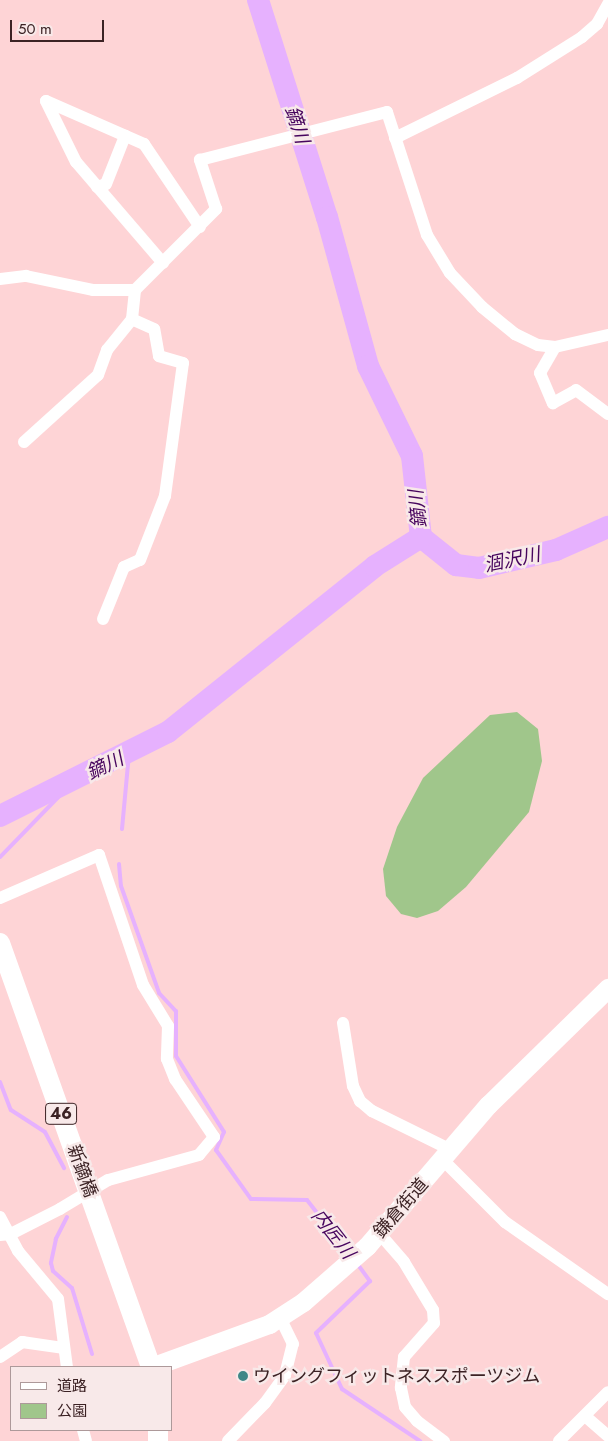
<!DOCTYPE html>
<html>
<head>
<meta charset="utf-8">
<style>
	body { margin:0 }
	#map { position:relative; width:608px; height:1441px; overflow:hidden; background:#fed4d6; font-family:Jost,"Noto Sans JP",sans-serif }
	div>[style] { position:absolute }
	.green>* { inset:0; background:#a0c68b }
	.stream>* { height:4px; margin:-2px; padding:0 2px; transform-origin:2px; border-radius:2px; background:#e6b1fe }
	.river>* { height:22px; margin:-11px; padding:0 11px; transform-origin:11px; border-radius:11px; background:#e6b1fe }
	.street>* { height:12px; margin:-6px; padding:0 6px; transform-origin:6px; border-radius:6px; background:#fff }
	.secondary>* { height:19px; margin:-9.5px; padding:0 9.5px; transform-origin:9.5px; border-radius:9.5px; background:#fff }
	.primary>* { height:20px; margin:-10px; padding:0 10px; transform-origin:10px; border-radius:10px; background:#fff }
	.dots>* { width:14px; height:14px; translate:-50% -50%; box-sizing:border-box; border:2px solid #f8e9e9; border-radius:50% }
	span { translate:-50% -50%; white-space:nowrap; text-align:center; line-height:1.15; -webkit-text-stroke:5px #f8e9e9; paint-order:stroke }
	.shield-label span { padding:1px 4px; background:#f8e9e9; border:1px solid; border-radius:4px; -webkit-text-stroke-width:0 }
	.shield-label { font-size:16px; color:#3c2224; font-weight:700 }
	.street-label { font-size:18px; color:#3c2224 }
	.poi-label { font-size:18px; color:#3c2224 }
	.left { translate:0 -50%; text-align:left }
	.water-label { font-size:19px; color:#47055e; font-style:italic }
	.legend { position:absolute; left:10px; top:1366px; width:162px; height:65px; box-sizing:border-box; background:#f8e9e9; border:1px solid #ad999a; margin:0; padding:6px 9px; list-style:none; font-size:15px; color:#3c2224 }
	.legend li { display:flex; align-items:center; gap:10px; height:25px }
	.legend b { width:25px; border:1px solid #ad999a }
	.scale { position:absolute; left:10px; top:20px; width:94px; height:22px; box-sizing:border-box; border:2px solid #3c2224; border-top:0; padding-left:6px; font-size:15px; line-height:18px; white-space:nowrap; color:#3c2224; -webkit-text-stroke:4px #f8e9e9; paint-order:stroke }
</style>
</head>
<body>
<div id="map">
	<div class="green">
		<div style="clip-path:polygon(517px 712px,538px 729px,542px 761px,529px 812px,466px 887px,438px 911px,417px 918px,401px 914px,386px 896px,383px 869px,397px 827px,423px 778px,490px 715px)"></div>
	</div>
	<div class="stream">
		<div style="left:122px;top:829px;width:75px;rotate:-84.7deg"></div>
		<div style="left:0;top:857px;width:106px;rotate:-45.8deg"></div>
		<div style="left:119px;top:864px;width:22px;rotate:85deg"></div>
		<div style="left:121px;top:886px;width:114px;rotate:70.4deg"></div>
		<div style="left:159px;top:993px;width:25px;rotate:47deg"></div>
		<div style="left:176px;top:1011px;width:45px;rotate:90deg"></div>
		<div style="left:176px;top:1056px;width:90px;rotate:57.7deg"></div>
		<div style="left:224px;top:1132px;width:20px;rotate:114deg"></div>
		<div style="left:216px;top:1150px;width:60px;rotate:54.5deg"></div>
		<div style="left:251px;top:1199px;width:56px;rotate:1deg"></div>
		<div style="left:307px;top:1200px;width:70px;rotate:52deg"></div>
		<div style="left:0;top:1082px;width:30px;rotate:69deg"></div>
		<div style="left:11px;top:1110px;width:40px;rotate:32.9deg"></div>
		<div style="left:45px;top:1132px;width:41px;rotate:62.2deg"></div>
		<div style="left:67px;top:1217px;width:25px;rotate:117deg"></div>
		<div style="left:56px;top:1239px;width:25px;rotate:102deg"></div>
		<div style="left:51px;top:1263px;width:8px;rotate:76deg"></div>
		<div style="left:53px;top:1271px;width:25px;rotate:42deg"></div>
		<div style="left:72px;top:1288px;width:69px;rotate:73.1deg"></div>
		<div style="left:356px;top:1262px;width:24px;rotate:54deg"></div>
		<div style="left:370px;top:1281px;width:75px;rotate:136.1deg"></div>
		<div style="left:316px;top:1333px;width:62px;rotate:65.1deg"></div>
		<div style="left:342px;top:1389px;width:94px;rotate:33.7deg"></div>
	</div>
	<div class="river">
		<div style="left:258px;top:0;width:228px;rotate:72.4deg"></div>
		<div style="left:327px;top:217px;width:155px;rotate:74.6deg"></div>
		<div style="left:368px;top:366px;width:100px;rotate:63.9deg"></div>
		<div style="left:412px;top:456px;width:81px;rotate:83.7deg"></div>
		<div style="left:421px;top:537px;width:45px;rotate:38.7deg"></div>
		<div style="left:456px;top:565px;width:23px;rotate:7deg"></div>
		<div style="left:479px;top:568px;width:79px;rotate:-13.2deg"></div>
		<div style="left:556px;top:550px;width:57px;rotate:-23.9deg"></div>
		<div style="left:0;top:816px;width:188px;rotate:-26.6deg"></div>
		<div style="left:168px;top:732px;width:265px;rotate:-38.7deg"></div>
		<div style="left:375px;top:566px;width:54px;rotate:-32.2deg"></div>
	</div>
	<div class="street">
		<div style="left:395px;top:138px;width:136px;rotate:-26.2deg"></div>
		<div style="left:517px;top:78px;width:77px;rotate:-32.2deg"></div>
		<div style="left:582px;top:37px;width:20px;rotate:-41deg"></div>
		<div style="left:597px;top:24px;width:23px;rotate:-61deg"></div>
		<div style="left:97px;top:187px;width:9px;rotate:-18deg"></div>
		<div style="left:106px;top:184px;width:52px;rotate:-68.4deg"></div>
		<div style="left:163px;top:263px;width:133px;rotate:-130.7deg"></div>
		<div style="left:76px;top:162px;width:68px;rotate:-116.2deg"></div>
		<div style="left:46px;top:101px;width:107px;rotate:23.7deg"></div>
		<div style="left:144px;top:144px;width:100px;rotate:56deg"></div>
		<div style="left:0;top:279px;width:26px;rotate:-7deg"></div>
		<div style="left:26px;top:276px;width:68px;rotate:11.8deg"></div>
		<div style="left:93px;top:290px;width:42px"></div>
		<div style="left:135px;top:290px;width:115px;rotate:-45deg"></div>
		<div style="left:216px;top:209px;width:52px;rotate:-108.1deg"></div>
		<div style="left:200px;top:160px;width:193px;rotate:-14.4deg"></div>
		<div style="left:387px;top:112px;width:129px;rotate:72deg"></div>
		<div style="left:427px;top:235px;width:44px;rotate:58.8deg"></div>
		<div style="left:450px;top:273px;width:47px;rotate:46.7deg"></div>
		<div style="left:482px;top:307px;width:43px;rotate:39.3deg"></div>
		<div style="left:515px;top:334px;width:25px;rotate:26deg"></div>
		<div style="left:538px;top:345px;width:17px;rotate:7deg"></div>
		<div style="left:555px;top:347px;width:54px;rotate:-12.8deg"></div>
		<div style="left:555px;top:347px;width:30px;rotate:120deg"></div>
		<div style="left:540px;top:373px;width:33px;rotate:67deg"></div>
		<div style="left:553px;top:403px;width:26px;rotate:-29deg"></div>
		<div style="left:576px;top:390px;width:40px;rotate:37deg"></div>
		<div style="left:24px;top:442px;width:100px;rotate:-42.2deg"></div>
		<div style="left:98px;top:375px;width:27px;rotate:-70deg"></div>
		<div style="left:107px;top:350px;width:40px;rotate:-51deg"></div>
		<div style="left:132px;top:319px;width:29px;rotate:-84deg"></div>
		<div style="left:103px;top:619px;width:56px;rotate:-68deg"></div>
		<div style="left:124px;top:567px;width:17px;rotate:-24deg"></div>
		<div style="left:140px;top:560px;width:69px;rotate:-68.7deg"></div>
		<div style="left:165px;top:496px;width:134px;rotate:-82.3deg"></div>
		<div style="left:183px;top:363px;width:25px;rotate:-164deg"></div>
		<div style="left:159px;top:356px;width:27px;rotate:-100deg"></div>
		<div style="left:154px;top:329px;width:24px;rotate:-156deg"></div>
		<div style="left:0;top:898px;width:108px;rotate:-23.5deg"></div>
		<div style="left:99px;top:855px;width:137px;rotate:71.3deg"></div>
		<div style="left:143px;top:985px;width:48px;rotate:58.6deg"></div>
		<div style="left:168px;top:1026px;width:33px;rotate:92deg"></div>
		<div style="left:167px;top:1059px;width:22px;rotate:68deg"></div>
		<div style="left:175px;top:1079px;width:70px;rotate:56.1deg"></div>
		<div style="left:214px;top:1137px;width:23px;rotate:130deg"></div>
		<div style="left:199px;top:1155px;width:94px;rotate:164.6deg"></div>
		<div style="left:108px;top:1180px;width:56px;rotate:148.9deg"></div>
		<div style="left:60px;top:1209px;width:55px;rotate:153deg"></div>
		<div style="left:11px;top:1234px;width:11px;rotate:175deg"></div>
		<div style="left:343px;top:1023px;width:64px;rotate:81deg"></div>
		<div style="left:353px;top:1086px;width:17px;rotate:65deg"></div>
		<div style="left:360px;top:1101px;width:16px;rotate:40deg"></div>
		<div style="left:372px;top:1111px;width:88px;rotate:26.3deg"></div>
		<div style="left:443px;top:1160px;width:88px;rotate:45deg"></div>
		<div style="left:505px;top:1222px;width:126px;rotate:35deg"></div>
		<div style="left:0;top:1217px;width:38px;rotate:62deg"></div>
		<div style="left:18px;top:1251px;width:62px;rotate:50.2deg"></div>
		<div style="left:58px;top:1299px;width:69px;rotate:82.5deg"></div>
		<div style="left:379px;top:1233px;width:38px;rotate:49deg"></div>
		<div style="left:404px;top:1262px;width:56px;rotate:58.9deg"></div>
		<div style="left:433px;top:1310px;width:13px;rotate:86deg"></div>
		<div style="left:434px;top:1323px;width:45px;rotate:131.4deg"></div>
		<div style="left:404px;top:1357px;width:31px;rotate:96deg"></div>
		<div style="left:401px;top:1388px;width:19px;rotate:78deg"></div>
		<div style="left:405px;top:1407px;width:18px;rotate:49deg"></div>
		<div style="left:417px;top:1421px;width:34px;rotate:37deg"></div>
		<div style="left:0;top:1357px;width:27px;rotate:-34deg"></div>
		<div style="left:22px;top:1342px;width:41px;rotate:8.3deg"></div>
		<div style="left:585px;top:1416px;width:30px;rotate:41deg"></div>
		<div style="left:83px;top:1430px;width:11px;rotate:75deg"></div>
		<div style="left:228px;top:1441px;width:53px;rotate:-45.8deg"></div>
		<div style="left:265px;top:1403px;width:34px;rotate:-54deg"></div>
		<div style="left:285px;top:1375px;width:32px;rotate:-76deg"></div>
		<div style="left:293px;top:1344px;width:30px;rotate:-116deg"></div>
		<div style="left:559px;top:1441px;width:69px;rotate:-45deg"></div>
	</div>
	<div class="secondary">
		<div style="left:151px;top:1367px;width:126px;rotate:-20deg"></div>
		<div style="left:269px;top:1324px;width:40px;rotate:-32.9deg"></div>
		<div style="left:303px;top:1302px;width:85px;rotate:-41.2deg"></div>
		<div style="left:367px;top:1246px;width:186px;rotate:-49.4deg"></div>
		<div style="left:488px;top:1105px;width:168px;rotate:-44.3deg"></div>
	</div>
	<div class="primary">
		<div style="left:0;top:943px;width:450px;rotate:70.4deg"></div>
		<div style="left:158px;top:1441px;width:11px;rotate:-90deg"></div>
	</div>
	<div class="dots">
		<div style="left:243px;top:1376px;background:#3f8787"></div>
	</div>
	<div class="shield-label">
		<span style="left:61px;top:1114px">46</span>
	</div>
	<div class="street-label">
		<span style="left:82px;top:1171px;rotate:70deg">新鏑橋</span>
		<span style="left:401px;top:1208px;rotate:-49deg">鎌倉街道</span>
	</div>
	<div class="poi-label">
		<span class="left" style="left:253px;top:1376px">ウイングフィットネススポーツジム</span>
	</div>
	<div class="water-label">
		<span style="left:297px;top:125px;rotate:72deg">鏑川</span>
		<span style="left:418px;top:509px;rotate:-96deg">鏑川</span>
		<span style="left:512px;top:560px;rotate:-12deg">涸沢川</span>
		<span style="left:105px;top:766px;rotate:-26deg">鏑川</span>
		<span style="left:333px;top:1234px;rotate:52deg">内匠川</span>
	</div>
	<ul class="legend">
	<li><b style="height:6px;background:#fff"></b>道路</li>
	<li><b style="height:14px;background:#a0c68b"></b>公園</li>
	</ul>
	<div class="scale">50 m</div>
</div>
</body>
</html>
